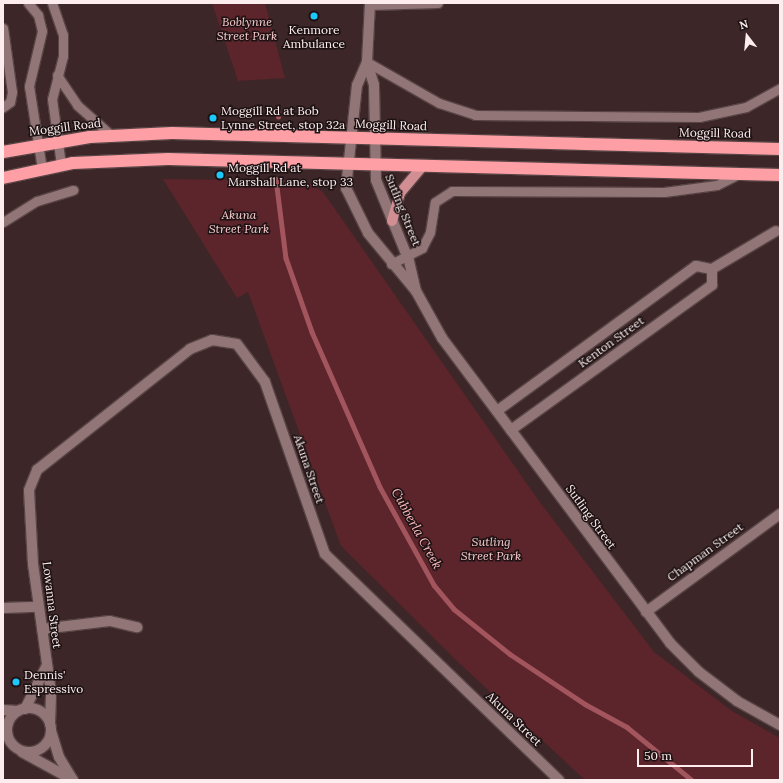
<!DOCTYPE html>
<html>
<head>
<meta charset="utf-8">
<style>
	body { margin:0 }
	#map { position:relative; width:783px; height:783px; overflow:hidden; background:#3d2627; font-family:Lora,serif }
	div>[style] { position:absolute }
	.green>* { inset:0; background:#5c242b }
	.stream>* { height:4.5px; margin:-2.25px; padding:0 2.25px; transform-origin:2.25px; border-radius:2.25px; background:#a2555c }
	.roads { filter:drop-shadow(1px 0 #584445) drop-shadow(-1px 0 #584445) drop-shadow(0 1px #584445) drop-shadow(0 -1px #584445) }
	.lane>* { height:9px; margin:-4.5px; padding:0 4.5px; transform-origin:4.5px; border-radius:4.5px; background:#927677 }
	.street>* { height:10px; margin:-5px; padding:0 5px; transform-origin:5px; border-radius:5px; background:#927677 }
	.street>.ring { margin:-5px; padding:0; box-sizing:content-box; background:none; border:10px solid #927677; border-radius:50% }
	.primary>* { height:10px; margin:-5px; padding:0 5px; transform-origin:5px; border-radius:5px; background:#d28f93 }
	.highway>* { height:12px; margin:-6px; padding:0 6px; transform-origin:6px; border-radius:6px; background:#fd9fa5 }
	.dots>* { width:11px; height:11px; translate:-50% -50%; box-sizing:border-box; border:2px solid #1d1213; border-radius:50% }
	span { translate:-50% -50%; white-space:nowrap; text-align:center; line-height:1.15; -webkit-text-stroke:3px #1d1213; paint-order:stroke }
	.park-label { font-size:12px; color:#f9cbcd; font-style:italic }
	.poi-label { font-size:12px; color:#feedee }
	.left { translate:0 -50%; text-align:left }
	.street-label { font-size:12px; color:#feedee }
	.water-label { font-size:13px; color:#fdb9bd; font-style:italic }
	.frame { position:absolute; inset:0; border:4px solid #feedee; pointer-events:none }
	.north { position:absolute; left:727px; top:16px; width:40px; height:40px; -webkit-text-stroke:3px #1d1213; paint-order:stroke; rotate:344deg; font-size:11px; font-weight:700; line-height:16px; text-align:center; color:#feedee }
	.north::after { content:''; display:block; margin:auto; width:14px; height:18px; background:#feedee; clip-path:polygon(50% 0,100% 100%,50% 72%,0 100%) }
	.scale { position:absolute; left:637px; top:749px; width:116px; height:18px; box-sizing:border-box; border:2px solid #feedee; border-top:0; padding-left:5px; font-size:12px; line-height:14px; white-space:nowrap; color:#feedee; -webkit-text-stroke:3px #1d1213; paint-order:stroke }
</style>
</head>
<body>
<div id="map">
	<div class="green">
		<div style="clip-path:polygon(212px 3px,265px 3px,285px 78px,238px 81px)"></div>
		<div style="clip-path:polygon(163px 179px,306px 181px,323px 192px,539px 501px,654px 652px,732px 711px,780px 738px,780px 780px,585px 780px,457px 661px,341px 546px,248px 292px,237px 298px)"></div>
	</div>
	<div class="stream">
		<div style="left:278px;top:117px;width:4px;rotate:-90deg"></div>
		<div style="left:276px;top:179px;width:80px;rotate:82.8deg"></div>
		<div style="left:286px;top:258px;width:78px;rotate:70.6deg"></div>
		<div style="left:312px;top:332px;width:169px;rotate:66.3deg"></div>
		<div style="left:380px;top:487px;width:112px;rotate:61.1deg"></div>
		<div style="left:434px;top:585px;width:31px;rotate:50deg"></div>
		<div style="left:454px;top:609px;width:72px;rotate:38.8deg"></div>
		<div style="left:510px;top:654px;width:90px;rotate:33.7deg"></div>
		<div style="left:585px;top:704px;width:48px;rotate:28.7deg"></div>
		<div style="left:627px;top:727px;width:84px;rotate:39.2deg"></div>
	</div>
	<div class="roads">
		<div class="lane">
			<div style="left:28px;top:3px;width:16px;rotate:50deg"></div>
			<div style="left:38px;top:15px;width:16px;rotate:76deg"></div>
			<div style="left:42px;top:31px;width:57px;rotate:103.3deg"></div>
			<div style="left:29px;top:86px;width:84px;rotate:81.1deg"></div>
			<div style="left:52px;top:3px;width:34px;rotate:71deg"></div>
			<div style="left:63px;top:35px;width:21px;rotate:90deg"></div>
			<div style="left:63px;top:56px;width:44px;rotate:104.3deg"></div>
			<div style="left:52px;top:99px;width:67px;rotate:82.2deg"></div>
			<div style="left:3px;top:28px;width:65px;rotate:82deg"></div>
			<div style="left:12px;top:92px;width:10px;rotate:101deg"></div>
			<div style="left:10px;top:102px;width:9px;rotate:144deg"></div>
			<div style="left:367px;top:62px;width:83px;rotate:29.7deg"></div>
			<div style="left:439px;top:103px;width:38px;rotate:18deg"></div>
			<div style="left:475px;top:115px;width:224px;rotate:0.5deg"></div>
			<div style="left:699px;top:117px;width:48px;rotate:-12deg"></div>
			<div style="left:746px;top:107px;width:39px;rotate:-29deg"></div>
			<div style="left:57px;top:75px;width:36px;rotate:56deg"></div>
			<div style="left:77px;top:105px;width:45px;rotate:41.4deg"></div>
			<div style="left:3px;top:222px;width:40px;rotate:-32deg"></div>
			<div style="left:37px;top:201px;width:38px;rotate:-17deg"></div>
			<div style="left:391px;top:264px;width:35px;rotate:-27deg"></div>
			<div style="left:422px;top:248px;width:18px;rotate:-63deg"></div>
			<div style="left:430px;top:232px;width:30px;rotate:-81deg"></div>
			<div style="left:435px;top:202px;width:20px;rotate:-33deg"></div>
			<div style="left:452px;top:191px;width:212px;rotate:0.3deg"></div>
			<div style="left:664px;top:192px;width:53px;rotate:-7.5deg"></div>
			<div style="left:717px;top:185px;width:25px;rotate:-27deg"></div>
		</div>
		<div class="street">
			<div style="left:370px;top:3px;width:59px;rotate:92.9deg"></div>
			<div style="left:367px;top:62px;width:25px;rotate:113deg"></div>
			<div style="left:357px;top:85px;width:104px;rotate:96.1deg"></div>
			<div style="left:346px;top:188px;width:50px;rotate:63.9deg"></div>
			<div style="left:368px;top:233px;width:75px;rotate:50.4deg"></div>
			<div style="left:370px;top:5px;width:68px;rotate:-1.7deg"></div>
			<div style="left:367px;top:62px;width:24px;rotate:73deg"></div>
			<div style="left:374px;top:85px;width:95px;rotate:88.8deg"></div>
			<div style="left:376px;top:180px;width:87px;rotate:67.8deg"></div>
			<div style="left:409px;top:261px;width:31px;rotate:77deg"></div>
			<div style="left:416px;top:291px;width:54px;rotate:61deg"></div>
			<div style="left:442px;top:338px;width:381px;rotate:53.2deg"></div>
			<div style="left:670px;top:643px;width:41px;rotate:45deg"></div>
			<div style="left:699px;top:672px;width:48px;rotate:37.3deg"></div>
			<div style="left:737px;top:701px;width:49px;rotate:29.2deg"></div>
			<div style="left:712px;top:269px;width:74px;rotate:-30.7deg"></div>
			<div style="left:497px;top:411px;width:246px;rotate:-36.1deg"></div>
			<div style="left:696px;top:266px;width:16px;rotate:11deg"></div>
			<div style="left:712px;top:269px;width:16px;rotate:90deg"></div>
			<div style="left:712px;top:285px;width:248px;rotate:144.2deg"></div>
			<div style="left:3px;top:608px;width:35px;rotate:-2deg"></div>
			<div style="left:646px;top:612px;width:166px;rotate:-36.2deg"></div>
			<div style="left:42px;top:629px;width:68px;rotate:-6.7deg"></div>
			<div style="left:110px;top:621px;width:28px;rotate:13deg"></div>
			<div class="ring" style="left:7px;top:708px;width:34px;height:34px"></div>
			<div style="left:25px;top:709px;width:47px;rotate:-63.4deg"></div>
			<div style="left:3px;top:710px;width:15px;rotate:4deg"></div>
			<div style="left:50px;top:724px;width:32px;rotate:-88deg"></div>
			<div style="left:51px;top:692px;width:129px;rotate:-98deg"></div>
			<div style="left:33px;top:564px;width:74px;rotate:-93.1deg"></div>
			<div style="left:29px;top:490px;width:22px;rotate:-68deg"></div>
			<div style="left:37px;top:470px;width:195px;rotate:-38.3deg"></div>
			<div style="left:190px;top:349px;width:24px;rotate:-22deg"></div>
			<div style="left:212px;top:340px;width:25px;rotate:9deg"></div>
			<div style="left:237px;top:344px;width:47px;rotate:53.6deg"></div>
			<div style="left:265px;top:382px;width:182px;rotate:70.8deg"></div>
			<div style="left:325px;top:554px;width:325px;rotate:44deg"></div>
			<div style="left:51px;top:731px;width:27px;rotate:73deg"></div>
			<div style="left:59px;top:757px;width:27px;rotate:59deg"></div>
			<div style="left:22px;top:752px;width:58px;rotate:28.8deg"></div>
		</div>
		<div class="primary">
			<div style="left:392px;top:221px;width:29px;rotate:-74deg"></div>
			<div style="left:400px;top:193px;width:35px;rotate:-50deg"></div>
		</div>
		<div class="highway">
			<div style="left:3px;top:152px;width:88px;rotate:-9.8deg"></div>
			<div style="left:90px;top:137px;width:82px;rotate:-2.8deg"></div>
			<div style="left:172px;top:133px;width:608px;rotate:1.51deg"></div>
			<div style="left:3px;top:178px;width:72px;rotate:-12.1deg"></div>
			<div style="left:73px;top:163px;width:95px;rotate:-2.4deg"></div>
			<div style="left:168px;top:159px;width:612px;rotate:1.5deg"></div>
		</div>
	</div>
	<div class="dots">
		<div style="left:314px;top:16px;background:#1cc9fc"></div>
		<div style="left:213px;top:118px;background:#1cc9fc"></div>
		<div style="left:220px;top:175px;background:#1cc9fc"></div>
		<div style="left:16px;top:682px;background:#1cc9fc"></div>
	</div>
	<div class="park-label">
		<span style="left:247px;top:29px">Boblynne<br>Street Park</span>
		<span style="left:239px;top:222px">Akuna<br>Street Park</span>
		<span style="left:491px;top:549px">Sutling<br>Street Park</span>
	</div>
	<div class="poi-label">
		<span style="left:314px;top:37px">Kenmore<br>Ambulance</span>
		<span class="left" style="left:221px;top:118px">Moggill Rd at Bob<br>Lynne Street, stop 32a</span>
		<span class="left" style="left:228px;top:175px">Moggill Rd at<br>Marshall Lane, stop 33</span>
		<span class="left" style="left:24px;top:682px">Dennis'<br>Espressivo</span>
	</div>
	<div class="street-label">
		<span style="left:391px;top:125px;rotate:2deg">Moggill Road</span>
		<span style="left:65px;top:127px;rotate:-7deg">Moggill Road</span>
		<span style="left:715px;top:133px;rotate:1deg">Moggill Road</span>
		<span style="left:403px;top:210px;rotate:68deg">Sutling Street</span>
		<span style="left:611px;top:342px;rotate:-36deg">Kenton Street</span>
		<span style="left:309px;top:469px;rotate:71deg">Akuna Street</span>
		<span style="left:591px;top:517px;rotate:54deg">Sutling Street</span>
		<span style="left:705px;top:552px;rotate:-36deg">Chapman Street</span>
		<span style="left:52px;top:605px;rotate:83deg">Lowanna Street</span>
		<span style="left:514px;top:719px;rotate:44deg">Akuna Street</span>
	</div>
	<div class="water-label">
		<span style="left:416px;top:529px;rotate:61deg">Cubberla Creek</span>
	</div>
	<div class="frame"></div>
	<div class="north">N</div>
	<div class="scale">50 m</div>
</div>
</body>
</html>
